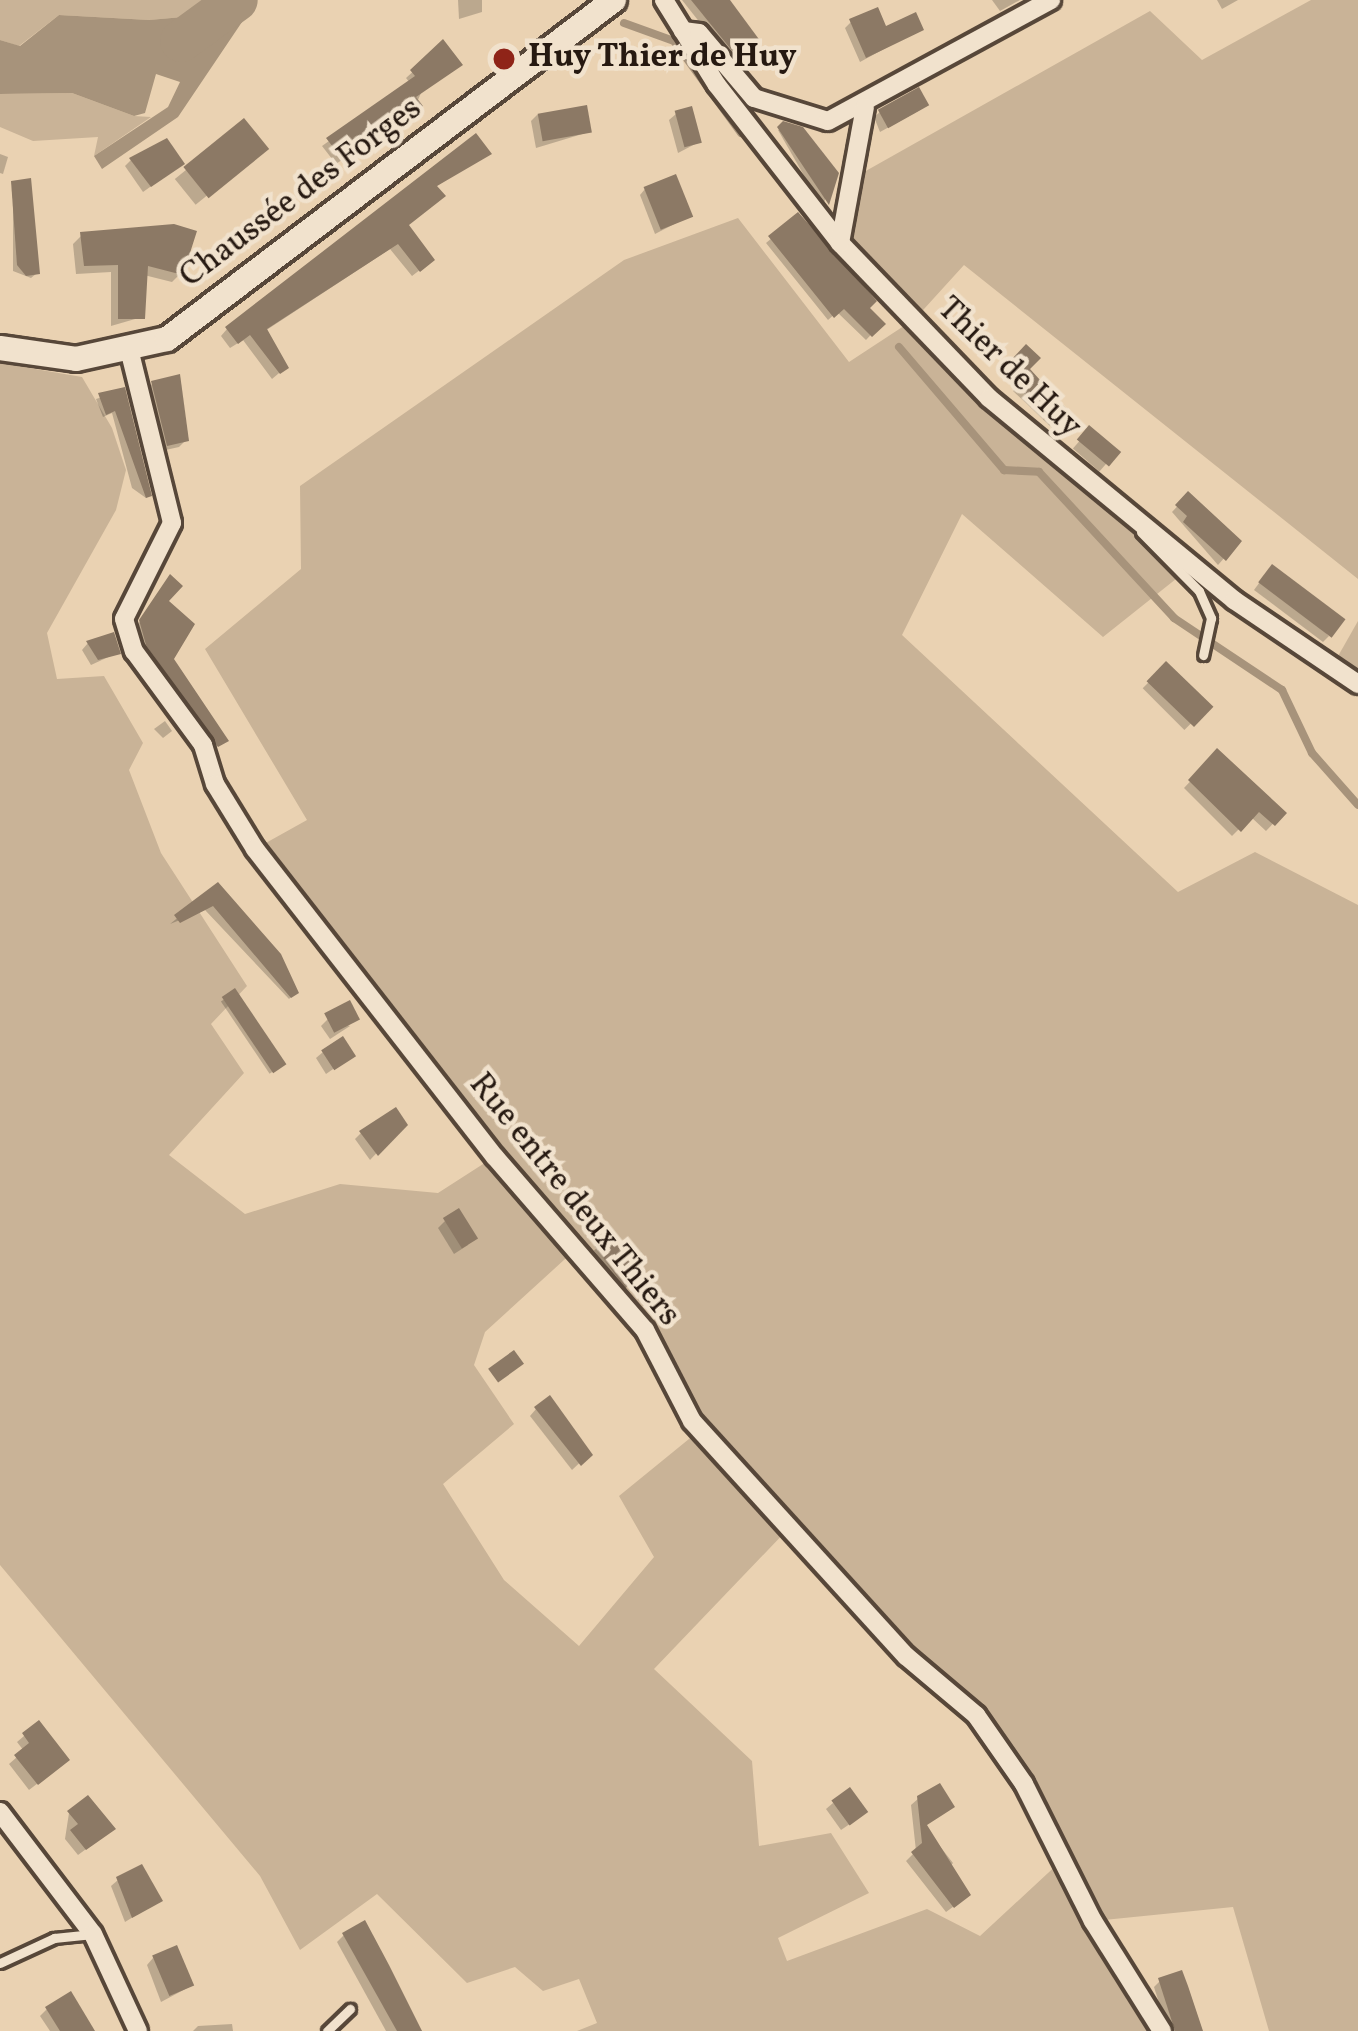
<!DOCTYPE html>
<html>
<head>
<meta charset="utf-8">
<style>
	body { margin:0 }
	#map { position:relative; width:1358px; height:2031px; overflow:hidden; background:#ead2b2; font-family:Vollkorn,serif }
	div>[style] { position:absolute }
	.green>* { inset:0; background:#c9b397 }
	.water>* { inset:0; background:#a7937b }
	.shadow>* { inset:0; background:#0003; transform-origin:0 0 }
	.stream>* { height:8px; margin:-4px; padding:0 4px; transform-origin:4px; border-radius:4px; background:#a7937b }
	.river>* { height:42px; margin:-21px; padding:0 21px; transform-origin:21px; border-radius:21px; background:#a7937b }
	.building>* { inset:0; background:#8c7965; transform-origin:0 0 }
	.roads { filter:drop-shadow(3px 0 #574739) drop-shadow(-3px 0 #574739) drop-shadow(0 3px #574739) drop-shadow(0 -3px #574739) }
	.service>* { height:9px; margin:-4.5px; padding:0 4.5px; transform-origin:4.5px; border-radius:4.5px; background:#f1e2cd }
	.minor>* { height:18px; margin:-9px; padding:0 9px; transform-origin:9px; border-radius:9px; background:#f1e2cd }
	.secondary>* { height:24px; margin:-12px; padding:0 12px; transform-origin:12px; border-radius:12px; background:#f1e2cd }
	.dots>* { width:33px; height:33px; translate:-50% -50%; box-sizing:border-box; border:6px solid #f1e2cd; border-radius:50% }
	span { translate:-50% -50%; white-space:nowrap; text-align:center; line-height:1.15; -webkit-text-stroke:9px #f1e2cd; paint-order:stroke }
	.poi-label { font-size:33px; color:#261911; font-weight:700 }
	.left { translate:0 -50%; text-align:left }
	.street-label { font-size:33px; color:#261911 }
</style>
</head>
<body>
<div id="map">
	<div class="green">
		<div style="clip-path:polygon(0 0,239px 0,228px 13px,149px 20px,59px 15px,19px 46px,0 40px)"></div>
		<div style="clip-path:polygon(evenodd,1311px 0,1358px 0,1358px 579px,964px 265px,914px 320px,1191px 567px,1103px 637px,962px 514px,902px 635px,1178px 892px,1255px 852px,1358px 905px,1358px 2031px,1269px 2031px,1233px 1907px,1094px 1921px,1162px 2031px,577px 2031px,597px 2023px,579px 1979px,543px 1991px,515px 1967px,467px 1983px,377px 1894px,300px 1950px,260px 1876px,0 1565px,0 363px,82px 377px,112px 428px,126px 470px,116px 510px,47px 633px,57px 679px,104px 676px,143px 743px,129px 770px,161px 853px,247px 986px,211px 1024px,244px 1073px,169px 1155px,245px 1214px,340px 1184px,438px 1193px,494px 1157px,255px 849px,307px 820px,205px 649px,301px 569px,300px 486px,624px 260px,738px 218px,849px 362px,913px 320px,840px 243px,848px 181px,1150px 11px,1202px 60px,1311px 0,576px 1249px,645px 1330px,700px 1430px,619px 1496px,654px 1557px,579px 1646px,504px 1580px,443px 1484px,514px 1424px,474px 1365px,485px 1332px,576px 1249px,1311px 0,788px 1529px,976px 1715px,1062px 1860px,980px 1936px,927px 1909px,787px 1961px,778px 1938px,869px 1893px,831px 1833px,759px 1846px,752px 1761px,654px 1669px,788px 1529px)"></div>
		<div style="clip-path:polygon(72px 93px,134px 116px,151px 117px,94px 156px,98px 137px,33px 141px,0 127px,0 94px)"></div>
		<div style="clip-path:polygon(1358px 621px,1358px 684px,1333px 665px)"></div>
	</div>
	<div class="water">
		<div style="clip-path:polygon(228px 13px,242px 22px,178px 117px,102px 169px,94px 156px,168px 107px,180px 82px,156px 74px,145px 113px,134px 116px,72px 93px,0 94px,0 40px,20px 46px,59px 15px,149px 20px)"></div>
	</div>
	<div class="shadow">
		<div style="clip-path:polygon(458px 0,482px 0,482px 12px,459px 19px)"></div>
		<div style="clip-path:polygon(682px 0,727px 0,751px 48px,731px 62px)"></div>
		<div style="clip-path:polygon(992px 0,1020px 0,1000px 11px)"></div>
		<div style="clip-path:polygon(1217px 0,1238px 0,1222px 9px)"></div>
		<div style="clip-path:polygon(851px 22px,885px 30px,921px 29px,860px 62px,845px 28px)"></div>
		<div style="clip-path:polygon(443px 44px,413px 111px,336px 164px,322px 146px,410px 83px,406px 78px)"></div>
		<div style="clip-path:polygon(920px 110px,880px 132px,874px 117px,880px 112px)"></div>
		<div style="clip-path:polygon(538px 114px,589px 132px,536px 148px,531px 121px)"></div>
		<div style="clip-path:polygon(676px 114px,699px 142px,678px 153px,669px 120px)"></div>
		<div style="left:244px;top:123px;width:33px;height:89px;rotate:51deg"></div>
		<div style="clip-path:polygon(778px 130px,801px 130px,836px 174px,822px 207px)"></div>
		<div style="clip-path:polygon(476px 137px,488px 154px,435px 187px,405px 226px,425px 266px,412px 276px,390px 249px,265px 331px,285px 368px,272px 379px,243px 340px,230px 348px,221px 336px,227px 329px)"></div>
		<div style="clip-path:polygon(0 154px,8px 157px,3px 174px,0 173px)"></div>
		<div style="clip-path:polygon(131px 160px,174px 170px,143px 192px,125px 166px)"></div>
		<div style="clip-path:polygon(13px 183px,37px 273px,31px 278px,13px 271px)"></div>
		<div style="clip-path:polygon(645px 189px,690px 216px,655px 234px,640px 195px)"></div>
		<div style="clip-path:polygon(798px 216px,881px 324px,866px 340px,837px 312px,828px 320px,766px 243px)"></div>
		<div style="clip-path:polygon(82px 235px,180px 274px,172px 282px,144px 275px,142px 317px,111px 326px,111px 272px,76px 274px,73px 244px)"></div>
		<div style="clip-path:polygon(1026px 348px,1026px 369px,1068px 415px,1054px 430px,1013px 391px,1023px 380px,1008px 366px)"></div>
		<div style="clip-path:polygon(152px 384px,186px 440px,179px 447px,161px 451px,146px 391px)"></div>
		<div style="clip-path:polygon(122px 391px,148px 495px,146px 498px,132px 488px,112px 413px,103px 417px,96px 399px)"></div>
		<div style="left:1090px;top:429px;width:35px;height:26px;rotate:41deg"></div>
		<div style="clip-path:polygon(1188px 495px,1238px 542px,1218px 565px,1172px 512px)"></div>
		<div style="clip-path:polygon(1265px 575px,1329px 636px,1323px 642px,1254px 590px)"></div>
		<div style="clip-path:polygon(167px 581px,171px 659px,222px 744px,214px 748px,144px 648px,137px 626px)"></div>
		<div style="clip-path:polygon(88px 643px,117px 653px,91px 665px,82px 650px)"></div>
		<div style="left:1166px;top:665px;width:59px;height:33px;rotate:45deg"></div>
		<div style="clip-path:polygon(165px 721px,172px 731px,163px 738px,154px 729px)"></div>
		<div style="clip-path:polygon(1218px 752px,1283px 813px,1266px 831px,1251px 817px,1232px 836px,1184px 788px)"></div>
		<div style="clip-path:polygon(217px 886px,295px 993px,289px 999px,205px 910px,170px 924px)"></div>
		<div style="left:235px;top:992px;width:87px;height:17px;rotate:56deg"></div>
		<div style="clip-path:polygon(328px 1019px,350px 1026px,330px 1039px,321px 1026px)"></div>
		<div style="clip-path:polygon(323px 1052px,352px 1056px,326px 1074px,316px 1058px)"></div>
		<div style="clip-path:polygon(404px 1124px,370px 1160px,355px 1139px,361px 1133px)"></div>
		<div style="clip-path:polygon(445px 1221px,468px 1245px,454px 1254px,438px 1228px)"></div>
		<div style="left:609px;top:1239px;width:46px;height:19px;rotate:53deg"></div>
		<div style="clip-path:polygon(536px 1409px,589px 1454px,572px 1470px,530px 1416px)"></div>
		<div style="clip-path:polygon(38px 1724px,59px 1767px,29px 1790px,9px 1764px,24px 1751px,17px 1742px)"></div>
		<div style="clip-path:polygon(919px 1798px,924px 1826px,953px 1863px,947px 1870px,961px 1901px,946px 1912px,906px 1861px,916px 1851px,911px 1805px)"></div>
		<div style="clip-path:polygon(833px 1803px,857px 1819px,841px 1830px,826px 1809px)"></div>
		<div style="clip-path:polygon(69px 1813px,105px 1835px,78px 1855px,65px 1839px)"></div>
		<div style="clip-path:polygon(118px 1880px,159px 1901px,125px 1922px,111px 1886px)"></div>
		<div style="clip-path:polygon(344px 1935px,422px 2031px,386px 2031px,337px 1942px)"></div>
		<div style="clip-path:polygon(153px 1958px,191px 1986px,161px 2002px,147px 1965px)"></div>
		<div style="clip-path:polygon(1160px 1981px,1199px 2031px,1168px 2031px,1154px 1987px)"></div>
		<div style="clip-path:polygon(47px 2009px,86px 2031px,50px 2031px,40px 2016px)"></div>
		<div style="clip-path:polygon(232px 2024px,233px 2031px,193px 2031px,198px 2026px)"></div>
	</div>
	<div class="stream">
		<div style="left:624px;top:23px;width:53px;rotate:19.8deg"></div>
		<div style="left:674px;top:41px;width:114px;rotate:53.9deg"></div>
		<div style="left:899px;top:347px;width:162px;rotate:49.5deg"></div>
		<div style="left:1004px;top:470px;width:35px;rotate:3deg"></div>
		<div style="left:1039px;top:472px;width:199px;rotate:47.2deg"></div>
		<div style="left:1174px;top:618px;width:130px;rotate:33.7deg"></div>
		<div style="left:1282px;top:690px;width:70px;rotate:64.5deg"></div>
		<div style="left:1312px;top:753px;width:69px;rotate:48.5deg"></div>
	</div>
	<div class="river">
		<div style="left:181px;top:41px;width:69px;rotate:-36.2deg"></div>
	</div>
	<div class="building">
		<div style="clip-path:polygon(691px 0,730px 0,761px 42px,738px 58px)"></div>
		<div style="clip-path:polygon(878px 7px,886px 26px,916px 12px,924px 30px,866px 58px,849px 19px)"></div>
		<div style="clip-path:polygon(443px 39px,463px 65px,416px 97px,423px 106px,343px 160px,326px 138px,415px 76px,410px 70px)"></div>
		<div style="left:919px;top:87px;width:21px;height:47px;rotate:61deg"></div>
		<div style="left:587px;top:105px;width:28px;height:50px;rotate:80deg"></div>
		<div style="left:692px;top:106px;width:38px;height:18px;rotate:75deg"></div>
		<div style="left:244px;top:118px;width:40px;height:78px;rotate:51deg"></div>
		<div style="clip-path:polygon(783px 121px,803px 127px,839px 173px,829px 205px,777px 127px)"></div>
		<div style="clip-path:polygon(476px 133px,492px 154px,437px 186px,446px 196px,409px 225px,435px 260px,420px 272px,398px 244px,267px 329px,289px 368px,280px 374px,250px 335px,238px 344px,225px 327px)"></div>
		<div style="clip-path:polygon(167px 138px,185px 164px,151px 187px,129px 158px)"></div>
		<div style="left:676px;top:174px;width:46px;height:35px;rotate:68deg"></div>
		<div style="clip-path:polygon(31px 178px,40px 274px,26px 276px,17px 265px,11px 181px)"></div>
		<div style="clip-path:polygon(798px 212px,877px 301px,870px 308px,886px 324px,872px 337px,844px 309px,834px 318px,768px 236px)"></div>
		<div style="clip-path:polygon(174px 224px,197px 231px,183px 275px,148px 266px,145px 319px,118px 319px,118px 265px,84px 266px,80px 232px)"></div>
		<div style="clip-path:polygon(1026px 344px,1041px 358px,1030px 369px,1072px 415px,1061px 428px,1015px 385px,1025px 374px,1011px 360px)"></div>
		<div style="clip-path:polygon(180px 374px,189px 441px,167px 446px,151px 381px)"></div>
		<div style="clip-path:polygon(125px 387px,152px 496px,146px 498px,115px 411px,106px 415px,98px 393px)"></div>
		<div style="left:1089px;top:425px;width:42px;height:19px;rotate:40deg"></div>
		<div style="clip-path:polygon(1188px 491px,1242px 541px,1226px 561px,1183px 522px,1187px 516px,1175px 505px)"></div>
		<div style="left:1272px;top:564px;width:92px;height:23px;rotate:37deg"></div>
		<div style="clip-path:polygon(170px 574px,183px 586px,169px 601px,195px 624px,174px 659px,229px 741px,218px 747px,146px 645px,139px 620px)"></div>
		<div style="clip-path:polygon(114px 632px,121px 654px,98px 660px,86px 641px)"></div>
		<div style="left:1166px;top:661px;width:66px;height:28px;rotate:44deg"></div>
		<div style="clip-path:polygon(1217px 748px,1287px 813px,1275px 826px,1259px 812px,1241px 832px,1188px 780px)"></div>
		<div style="clip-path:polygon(218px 882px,281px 954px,299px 993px,291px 998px,213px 906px,180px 923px,174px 915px)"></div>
		<div style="left:235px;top:988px;width:92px;height:16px;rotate:56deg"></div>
		<div style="left:350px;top:1000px;width:22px;height:29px;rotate:63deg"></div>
		<div style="left:343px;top:1036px;width:24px;height:26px;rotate:57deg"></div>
		<div style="clip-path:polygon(396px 1107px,408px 1125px,378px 1156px,359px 1131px)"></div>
		<div style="left:459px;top:1208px;width:36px;height:19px;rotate:58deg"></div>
		<div style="left:610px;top:1235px;width:52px;height:19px;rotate:54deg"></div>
		<div style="left:514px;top:1350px;width:17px;height:32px;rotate:54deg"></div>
		<div style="clip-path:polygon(550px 1395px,593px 1455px,581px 1466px,534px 1407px)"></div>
		<div style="clip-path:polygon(39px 1720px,70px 1760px,38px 1785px,14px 1755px,29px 1743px,22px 1733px)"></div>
		<div style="clip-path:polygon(940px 1783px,955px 1807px,927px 1825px,971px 1895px,954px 1908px,911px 1852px,922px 1843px,917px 1796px)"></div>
		<div style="left:850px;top:1787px;width:31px;height:23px;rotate:54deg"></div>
		<div style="clip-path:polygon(88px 1795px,116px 1829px,86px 1850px,70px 1830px,78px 1824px,67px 1811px)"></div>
		<div style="clip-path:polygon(142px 1864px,163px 1901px,132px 1918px,116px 1877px)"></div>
		<div style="clip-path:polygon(365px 1920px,389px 1965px,422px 2031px,397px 2031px,342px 1933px)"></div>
		<div style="left:177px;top:1945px;width:44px;height:27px;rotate:67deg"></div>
		<div style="clip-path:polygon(1182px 1970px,1188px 1986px,1203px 2031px,1175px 2031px,1158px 1978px)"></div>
		<div style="clip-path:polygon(71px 1991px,95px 2031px,60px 2031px,45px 2007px)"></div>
	</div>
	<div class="roads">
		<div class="service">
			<div style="left:1141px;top:532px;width:83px;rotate:45.5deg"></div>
			<div style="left:1199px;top:591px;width:30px;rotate:66deg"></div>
			<div style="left:1211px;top:618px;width:38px;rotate:102deg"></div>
			<div style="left:0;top:1963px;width:60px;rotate:-24.8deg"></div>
			<div style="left:54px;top:1938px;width:39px;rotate:-6deg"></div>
			<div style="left:327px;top:2031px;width:32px;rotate:-44deg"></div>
		</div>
		<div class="minor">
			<div style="left:664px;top:0;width:100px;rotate:58.1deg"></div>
			<div style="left:717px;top:85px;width:200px;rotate:52.1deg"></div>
			<div style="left:840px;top:243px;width:215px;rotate:46.1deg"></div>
			<div style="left:989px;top:398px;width:318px;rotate:39.5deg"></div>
			<div style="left:1234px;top:600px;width:150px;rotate:34.1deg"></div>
			<div style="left:683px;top:31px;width:16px;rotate:7deg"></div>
			<div style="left:699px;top:33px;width:85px;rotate:49.8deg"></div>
			<div style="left:754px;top:98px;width:77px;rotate:17.3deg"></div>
			<div style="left:828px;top:121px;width:254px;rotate:-28.5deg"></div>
			<div style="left:840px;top:243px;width:138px;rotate:-79.6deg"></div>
			<div style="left:130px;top:353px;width:175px;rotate:76.1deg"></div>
			<div style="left:172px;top:523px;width:107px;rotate:116.6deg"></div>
			<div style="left:124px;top:619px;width:34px;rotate:73deg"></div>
			<div style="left:134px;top:651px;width:117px;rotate:53.7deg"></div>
			<div style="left:203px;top:745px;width:41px;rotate:72.9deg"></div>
			<div style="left:215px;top:784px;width:76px;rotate:58.4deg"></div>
			<div style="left:255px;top:849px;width:390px;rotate:52.1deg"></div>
			<div style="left:495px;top:1157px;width:229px;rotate:49.1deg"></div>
			<div style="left:645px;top:1330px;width:102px;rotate:62.7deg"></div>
			<div style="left:692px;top:1421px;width:318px;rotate:47.7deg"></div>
			<div style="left:906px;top:1656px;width:92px;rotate:40.1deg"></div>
			<div style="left:976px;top:1715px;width:84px;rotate:55.2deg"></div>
			<div style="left:1024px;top:1784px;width:153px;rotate:63.3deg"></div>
			<div style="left:1093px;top:1921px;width:130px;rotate:57.9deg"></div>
			<div style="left:0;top:1812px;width:153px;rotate:52.7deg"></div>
			<div style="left:93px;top:1934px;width:107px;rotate:65.1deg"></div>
		</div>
		<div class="secondary">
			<div style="left:0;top:348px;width:77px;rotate:8.2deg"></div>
			<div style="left:76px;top:359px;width:93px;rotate:-12.4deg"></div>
			<div style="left:167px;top:339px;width:561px;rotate:-37.18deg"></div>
		</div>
	</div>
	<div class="dots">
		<div style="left:504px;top:59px;background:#8f2418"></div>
	</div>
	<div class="poi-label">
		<span class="left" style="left:528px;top:59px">Huy Thier de Huy</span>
	</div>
	<div class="street-label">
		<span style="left:302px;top:194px;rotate:-37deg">Chaussée des Forges</span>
		<span style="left:1008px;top:369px;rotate:44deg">Thier de Huy</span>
		<span style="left:573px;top:1201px;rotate:51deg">Rue entre deux Thiers</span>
	</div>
</div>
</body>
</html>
